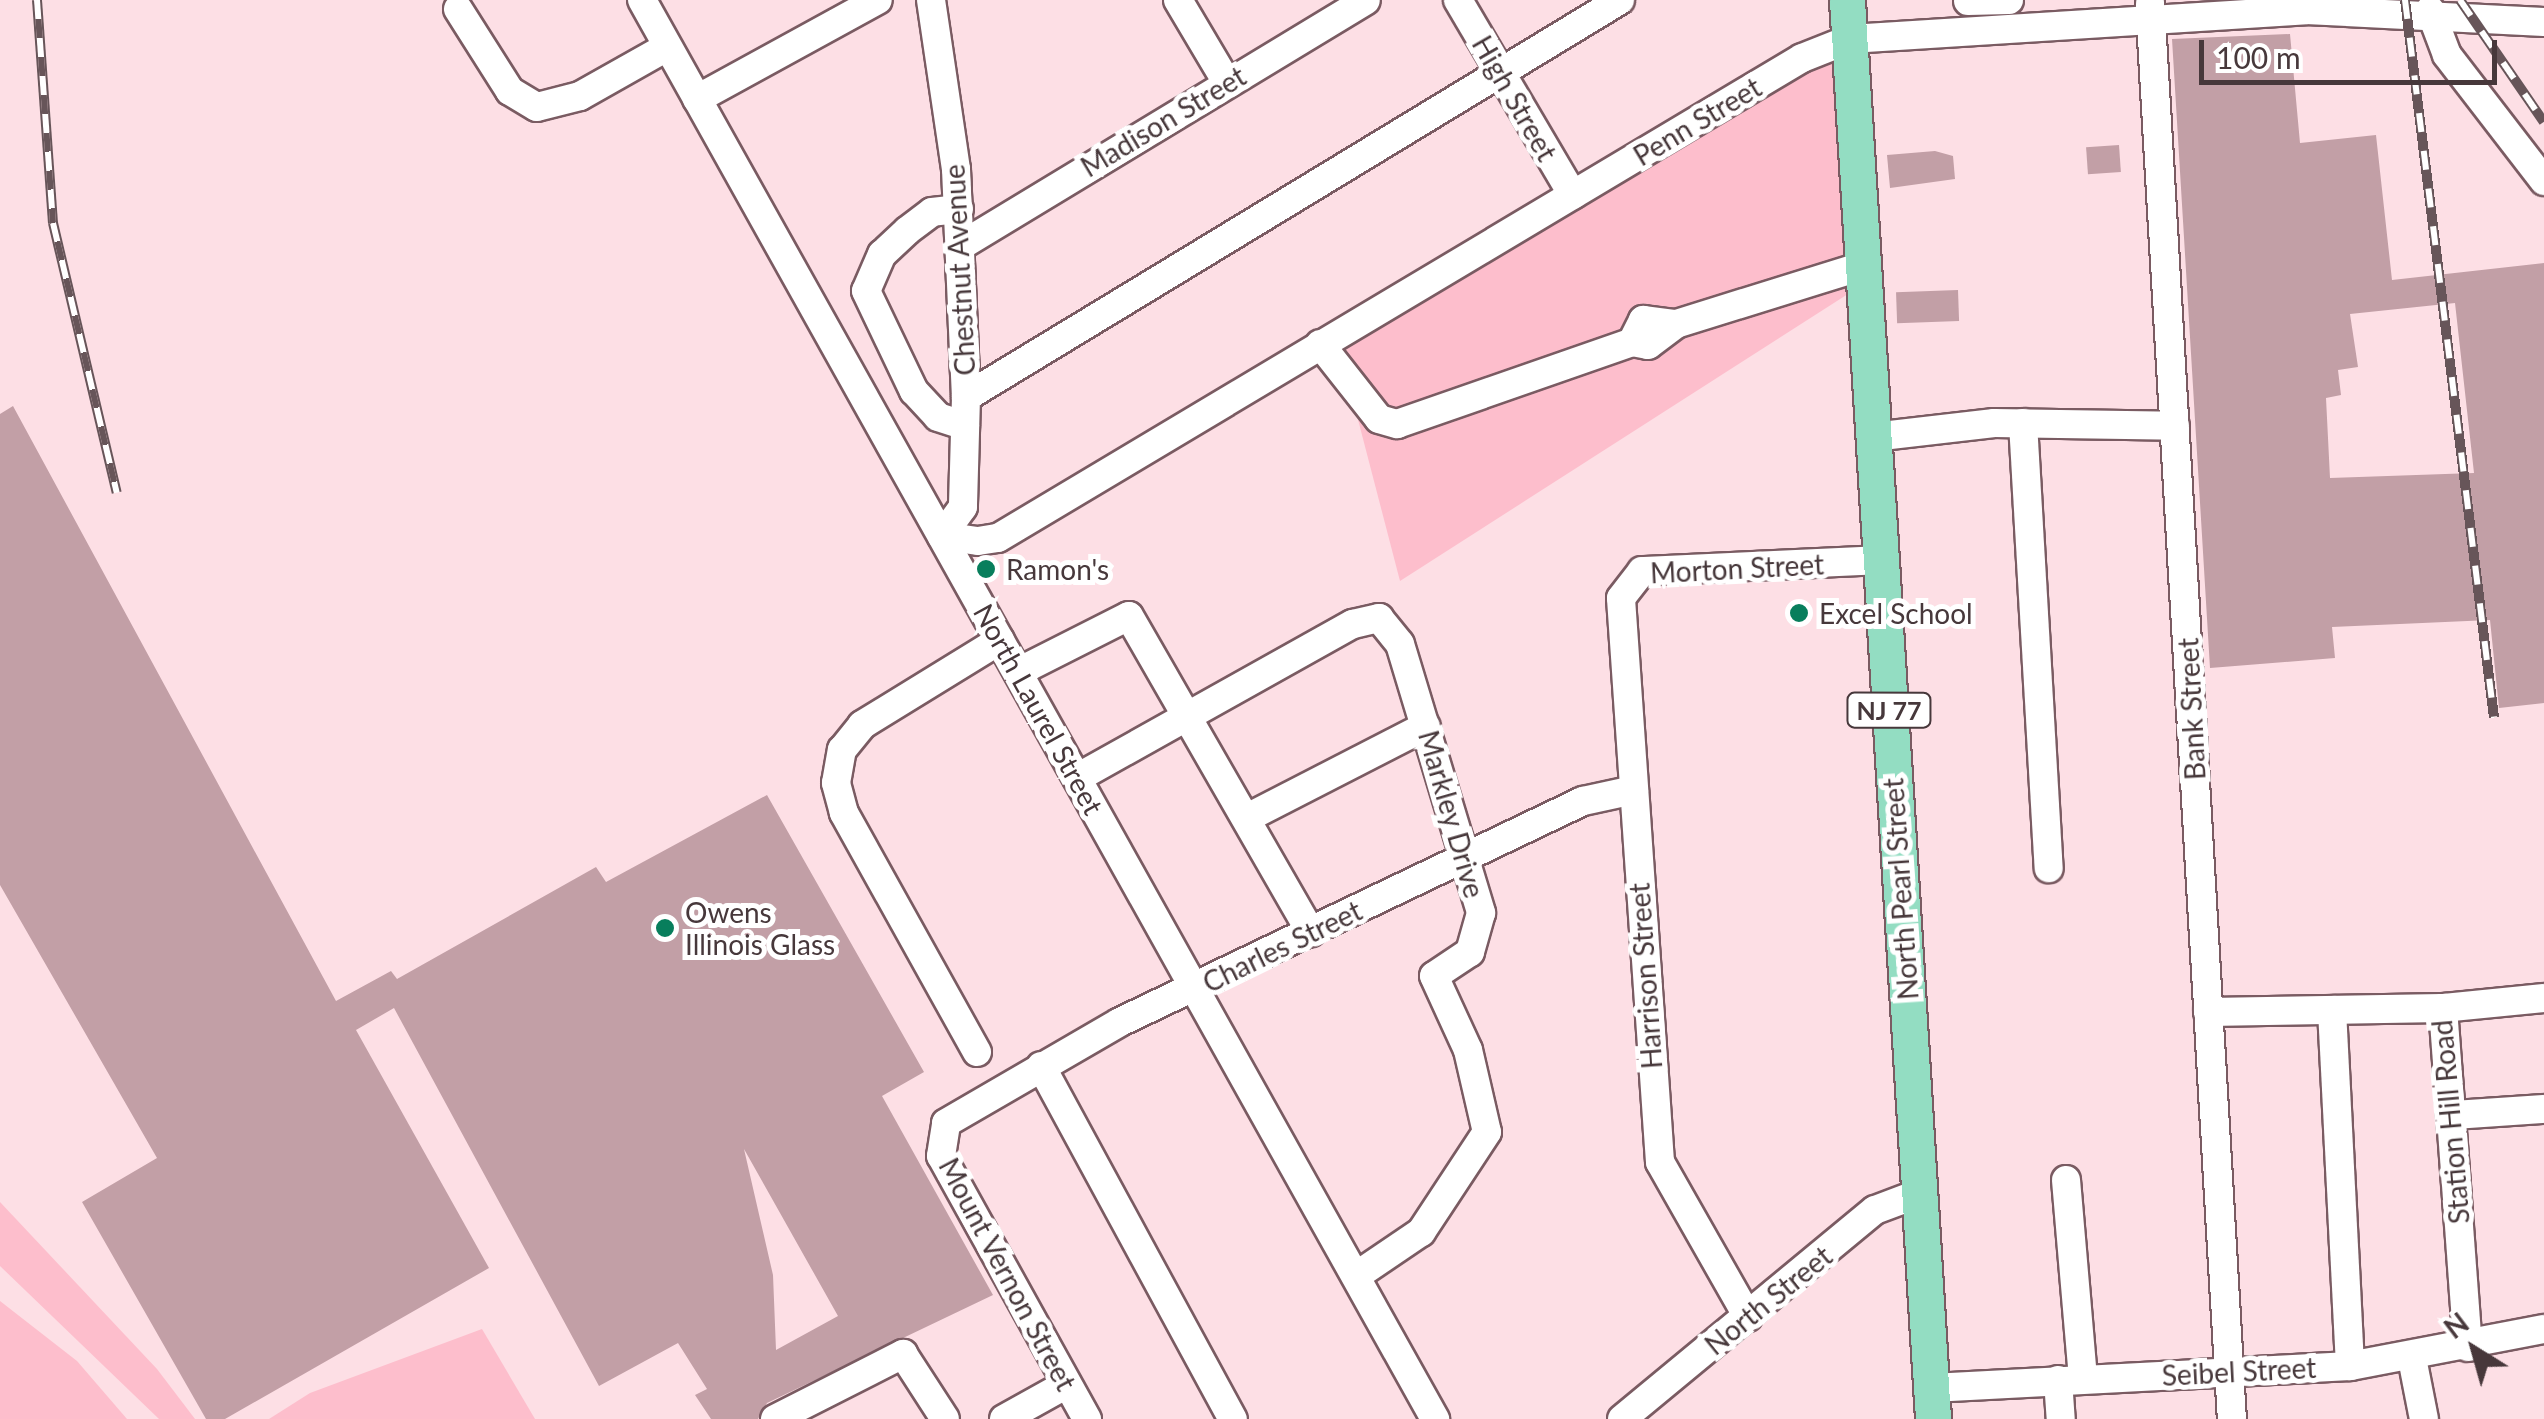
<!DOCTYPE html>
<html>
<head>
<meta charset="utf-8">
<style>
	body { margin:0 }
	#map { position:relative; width:2544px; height:1419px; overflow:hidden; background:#fddfe5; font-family:Lato,sans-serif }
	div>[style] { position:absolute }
	.green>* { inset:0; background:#fdbecc }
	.building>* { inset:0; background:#c29fa6; transform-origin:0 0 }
	.roads { filter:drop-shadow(2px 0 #7a5b62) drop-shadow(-2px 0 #7a5b62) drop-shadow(0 2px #7a5b62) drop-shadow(0 -2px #7a5b62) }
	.minor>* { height:28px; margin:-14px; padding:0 14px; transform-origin:14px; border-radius:14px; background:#fff }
	.major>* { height:35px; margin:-17.5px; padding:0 17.5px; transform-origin:17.5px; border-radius:17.5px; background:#93ddc2 }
	.rail>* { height:10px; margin-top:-5px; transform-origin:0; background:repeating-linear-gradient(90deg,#fff 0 19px,#675559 0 38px); box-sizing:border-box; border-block:2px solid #675559 }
	.dots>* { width:28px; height:28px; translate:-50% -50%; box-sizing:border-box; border:5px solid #fff; border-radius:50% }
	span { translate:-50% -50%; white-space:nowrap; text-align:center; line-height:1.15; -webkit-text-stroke:10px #fff; paint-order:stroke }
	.shield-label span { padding:2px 8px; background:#fff; border:2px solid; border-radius:8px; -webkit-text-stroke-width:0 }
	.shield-label { font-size:25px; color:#47383b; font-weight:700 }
	.street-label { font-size:28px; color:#47383b }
	.poi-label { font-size:28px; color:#47383b }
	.left { translate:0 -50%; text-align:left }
	.north { position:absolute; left:2424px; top:1299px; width:100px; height:100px; -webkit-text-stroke:8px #fff; paint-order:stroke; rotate:323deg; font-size:28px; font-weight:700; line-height:40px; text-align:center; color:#47383b }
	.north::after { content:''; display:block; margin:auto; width:35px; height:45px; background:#47383b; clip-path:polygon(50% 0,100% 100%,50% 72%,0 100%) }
	.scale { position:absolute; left:2199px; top:40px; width:298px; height:45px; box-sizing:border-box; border:5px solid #47383b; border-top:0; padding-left:12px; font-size:30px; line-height:35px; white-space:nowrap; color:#47383b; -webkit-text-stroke:8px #fff; paint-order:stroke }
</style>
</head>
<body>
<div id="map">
	<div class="green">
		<div style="clip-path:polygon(1850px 39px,1862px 285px,1400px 581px,1336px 335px)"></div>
		<div style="clip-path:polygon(0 1202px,157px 1369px,195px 1419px,159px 1419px,0 1266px)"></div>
		<div style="clip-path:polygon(0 1301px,77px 1361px,127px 1419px,0 1419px)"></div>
		<div style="clip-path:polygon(482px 1329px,535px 1419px,269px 1419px,310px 1393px)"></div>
	</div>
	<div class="building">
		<div style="clip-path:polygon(evenodd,2290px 34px,2300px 143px,2376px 135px,2392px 280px,2544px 263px,2544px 703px,2499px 708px,2490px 620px,2332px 627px,2335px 658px,2210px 668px,2172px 39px,2290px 34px,2455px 303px,2474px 473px,2330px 478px,2326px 398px,2341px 395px,2338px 370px,2358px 367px,2350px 314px,2455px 303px)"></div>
		<div style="left:2119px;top:145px;width:27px;height:33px;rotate:86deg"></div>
		<div style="clip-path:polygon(1935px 151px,1953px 156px,1955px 179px,1890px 188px,1887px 155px)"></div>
		<div style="left:1958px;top:290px;width:31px;height:62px;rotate:88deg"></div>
		<div style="clip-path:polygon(evenodd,13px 406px,336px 1001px,391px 971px,397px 979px,596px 867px,606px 882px,767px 795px,924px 1072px,882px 1096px,993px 1295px,767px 1403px,758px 1419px,711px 1419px,695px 1395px,707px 1389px,678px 1343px,599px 1386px,394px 1008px,356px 1030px,489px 1268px,225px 1419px,206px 1419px,82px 1202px,157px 1158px,0 885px,0 414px,13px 406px,744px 1149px,838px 1316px,776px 1350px,773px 1275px,744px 1149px)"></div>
	</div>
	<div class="roads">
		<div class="minor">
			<div style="left:642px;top:0;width:1626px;rotate:60.8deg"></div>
			<div style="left:931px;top:0;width:171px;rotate:81.6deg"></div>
			<div style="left:956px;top:169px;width:228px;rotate:87.5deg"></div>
			<div style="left:966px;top:397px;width:110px;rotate:91.6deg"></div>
			<div style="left:963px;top:507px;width:36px;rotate:126deg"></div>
			<div style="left:942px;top:536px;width:36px;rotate:8deg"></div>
			<div style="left:978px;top:541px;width:20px;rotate:-9deg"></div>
			<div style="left:998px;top:538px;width:936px;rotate:-30.84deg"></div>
			<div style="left:1802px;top:58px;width:52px;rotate:-21.6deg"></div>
			<div style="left:1850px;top:39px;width:457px;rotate:-3.6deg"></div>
			<div style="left:2306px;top:10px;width:238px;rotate:2.9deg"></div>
			<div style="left:1178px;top:0;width:94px;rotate:59.3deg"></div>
			<div style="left:1458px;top:0;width:226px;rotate:59.5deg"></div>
			<div style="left:1968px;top:1px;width:41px;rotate:-1.4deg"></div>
			<div style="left:2150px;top:3px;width:1418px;rotate:86.69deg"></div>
			<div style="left:458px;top:9px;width:97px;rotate:57.6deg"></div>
			<div style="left:510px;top:91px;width:31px;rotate:31deg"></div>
			<div style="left:537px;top:107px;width:44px;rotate:-14.3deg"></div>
			<div style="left:580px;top:96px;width:100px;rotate:-29.4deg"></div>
			<div style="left:2430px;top:10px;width:48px;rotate:69.3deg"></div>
			<div style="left:2447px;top:55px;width:159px;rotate:52.4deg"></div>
			<div style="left:697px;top:99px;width:206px;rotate:-28.7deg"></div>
			<div style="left:959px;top:209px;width:27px;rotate:174deg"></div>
			<div style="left:932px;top:212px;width:31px;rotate:143deg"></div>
			<div style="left:907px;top:231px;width:34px;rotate:137deg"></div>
			<div style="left:882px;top:254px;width:40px;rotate:113.4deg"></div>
			<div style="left:866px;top:291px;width:111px;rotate:64.4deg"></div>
			<div style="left:914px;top:391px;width:35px;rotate:47deg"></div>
			<div style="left:938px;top:417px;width:28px;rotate:18deg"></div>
			<div style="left:962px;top:245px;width:472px;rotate:-31.2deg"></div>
			<div style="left:1676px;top:324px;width:35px;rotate:143deg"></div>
			<div style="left:1648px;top:345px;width:16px;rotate:-169deg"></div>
			<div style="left:1632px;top:342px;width:25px;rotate:-63deg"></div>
			<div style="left:1643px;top:320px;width:33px;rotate:7deg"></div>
			<div style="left:1676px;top:324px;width:195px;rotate:-17.3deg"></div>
			<div style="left:1320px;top:344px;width:95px;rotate:51.8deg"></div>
			<div style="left:1379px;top:419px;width:19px;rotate:16deg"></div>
			<div style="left:1397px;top:424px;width:249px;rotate:-19.2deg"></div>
			<div style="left:966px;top:397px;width:765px;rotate:-31.26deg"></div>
			<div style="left:2023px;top:423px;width:446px;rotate:86.7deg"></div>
			<div style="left:1873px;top:437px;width:122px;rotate:-6.6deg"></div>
			<div style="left:1994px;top:423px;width:181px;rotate:0.9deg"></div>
			<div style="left:1018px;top:672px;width:124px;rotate:-26.8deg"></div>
			<div style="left:1129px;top:616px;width:365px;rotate:60.1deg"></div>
			<div style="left:1077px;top:778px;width:316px;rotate:-29.2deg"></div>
			<div style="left:1353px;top:624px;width:27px;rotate:-13deg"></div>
			<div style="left:1379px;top:618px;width:33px;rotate:51deg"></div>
			<div style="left:1400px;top:644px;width:281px;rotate:73.2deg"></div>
			<div style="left:1481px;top:913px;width:41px;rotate:105.8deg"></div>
			<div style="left:1470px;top:952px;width:43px;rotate:146.3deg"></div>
			<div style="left:1434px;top:976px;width:81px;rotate:65.3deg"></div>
			<div style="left:1468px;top:1050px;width:84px;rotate:77deg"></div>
			<div style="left:1487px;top:1132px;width:120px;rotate:123.4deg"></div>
			<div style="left:1421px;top:1232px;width:78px;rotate:145.9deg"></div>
			<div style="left:1247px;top:818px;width:201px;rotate:-27.2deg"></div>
			<div style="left:2443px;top:1008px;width:101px;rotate:-5.7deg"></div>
			<div style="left:2332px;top:1010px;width:356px;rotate:87.1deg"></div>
			<div style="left:2208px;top:1012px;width:235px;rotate:-1deg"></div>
			<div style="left:2443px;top:1008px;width:340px;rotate:85.8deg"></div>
			<div style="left:977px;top:1052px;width:274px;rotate:-119.1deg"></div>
			<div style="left:844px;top:813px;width:31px;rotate:-105deg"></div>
			<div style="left:836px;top:783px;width:34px;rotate:-80deg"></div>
			<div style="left:842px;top:750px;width:32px;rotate:-51deg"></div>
			<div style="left:862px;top:725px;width:162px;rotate:-31.6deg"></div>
			<div style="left:1041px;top:1066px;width:402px;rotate:61.5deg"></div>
			<div style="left:2453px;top:1115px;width:91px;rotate:-3.8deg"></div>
			<div style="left:2066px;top:1180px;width:200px;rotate:85.1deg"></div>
			<div style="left:1748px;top:1317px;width:178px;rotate:-119.6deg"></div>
			<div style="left:1660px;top:1162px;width:565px;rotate:-93.96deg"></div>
			<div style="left:1621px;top:598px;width:34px;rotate:-52deg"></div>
			<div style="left:1642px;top:571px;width:238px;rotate:-2.6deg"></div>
			<div style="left:2412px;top:1358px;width:62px;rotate:78.9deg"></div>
			<div style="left:2058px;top:1380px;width:39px;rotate:86deg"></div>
			<div style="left:1931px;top:1388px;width:420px;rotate:-3deg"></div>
			<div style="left:2350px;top:1366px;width:197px;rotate:-10.8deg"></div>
			<div style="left:775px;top:1419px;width:144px;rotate:-26.9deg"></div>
			<div style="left:903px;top:1354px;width:77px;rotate:57.1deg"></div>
			<div style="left:1004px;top:1419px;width:72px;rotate:-29.1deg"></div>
			<div style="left:1087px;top:1419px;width:301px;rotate:-119deg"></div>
			<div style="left:941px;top:1156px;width:33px;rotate:-81deg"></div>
			<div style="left:946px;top:1123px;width:201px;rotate:-30.1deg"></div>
			<div style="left:1120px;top:1022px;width:513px;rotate:-25.52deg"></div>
			<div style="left:1583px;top:801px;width:52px;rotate:-12.2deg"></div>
			<div style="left:1622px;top:1419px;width:328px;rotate:-39.6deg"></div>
			<div style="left:1875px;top:1210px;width:48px;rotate:-20.7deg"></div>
		</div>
		<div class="major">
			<div style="left:1847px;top:0;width:1422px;rotate:86.53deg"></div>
		</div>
	</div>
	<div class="rail">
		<div style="left:37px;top:0;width:224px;rotate:85.9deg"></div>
		<div style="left:53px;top:223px;width:277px;rotate:76.7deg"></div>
		<div style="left:2405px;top:0;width:723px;rotate:82.93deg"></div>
		<div style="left:2460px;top:0;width:148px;rotate:55.5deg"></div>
	</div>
	<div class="dots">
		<div style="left:986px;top:569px;background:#087e5c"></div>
		<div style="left:1799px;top:613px;background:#087e5c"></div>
		<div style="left:665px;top:928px;background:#087e5c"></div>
	</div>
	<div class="shield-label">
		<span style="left:1889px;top:710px">NJ 77</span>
	</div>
	<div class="street-label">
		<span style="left:1515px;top:98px;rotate:60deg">High Street</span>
		<span style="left:1163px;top:121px;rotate:-31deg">Madison Street</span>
		<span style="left:1697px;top:121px;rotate:-31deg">Penn Street</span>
		<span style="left:959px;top:270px;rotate:-93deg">Chestnut Avenue</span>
		<span style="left:1737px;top:568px;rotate:-3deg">Morton Street</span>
		<span style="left:1039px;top:709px;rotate:61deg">North Laurel Street</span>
		<span style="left:2191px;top:709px;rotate:-93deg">Bank Street</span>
		<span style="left:1452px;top:814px;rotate:74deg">Markley Drive</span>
		<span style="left:1900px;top:889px;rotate:-94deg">North Pearl Street</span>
		<span style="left:1282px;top:946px;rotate:-26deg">Charles Street</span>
		<span style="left:1645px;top:976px;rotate:-94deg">Harrison Street</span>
		<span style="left:2450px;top:1122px;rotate:-95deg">Station Hill Road</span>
		<span style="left:1008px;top:1274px;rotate:62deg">Mount Vernon Street</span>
		<span style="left:1768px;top:1300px;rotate:-39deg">North Street</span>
		<span style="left:2239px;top:1371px;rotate:-3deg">Seibel Street</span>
	</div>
	<div class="poi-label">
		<span class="left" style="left:1006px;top:569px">Ramon's</span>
		<span class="left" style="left:1819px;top:613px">Excel School</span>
		<span class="left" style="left:685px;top:928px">Owens<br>Illinois Glass</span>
	</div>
	<div class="north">N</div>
	<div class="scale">100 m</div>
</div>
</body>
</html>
